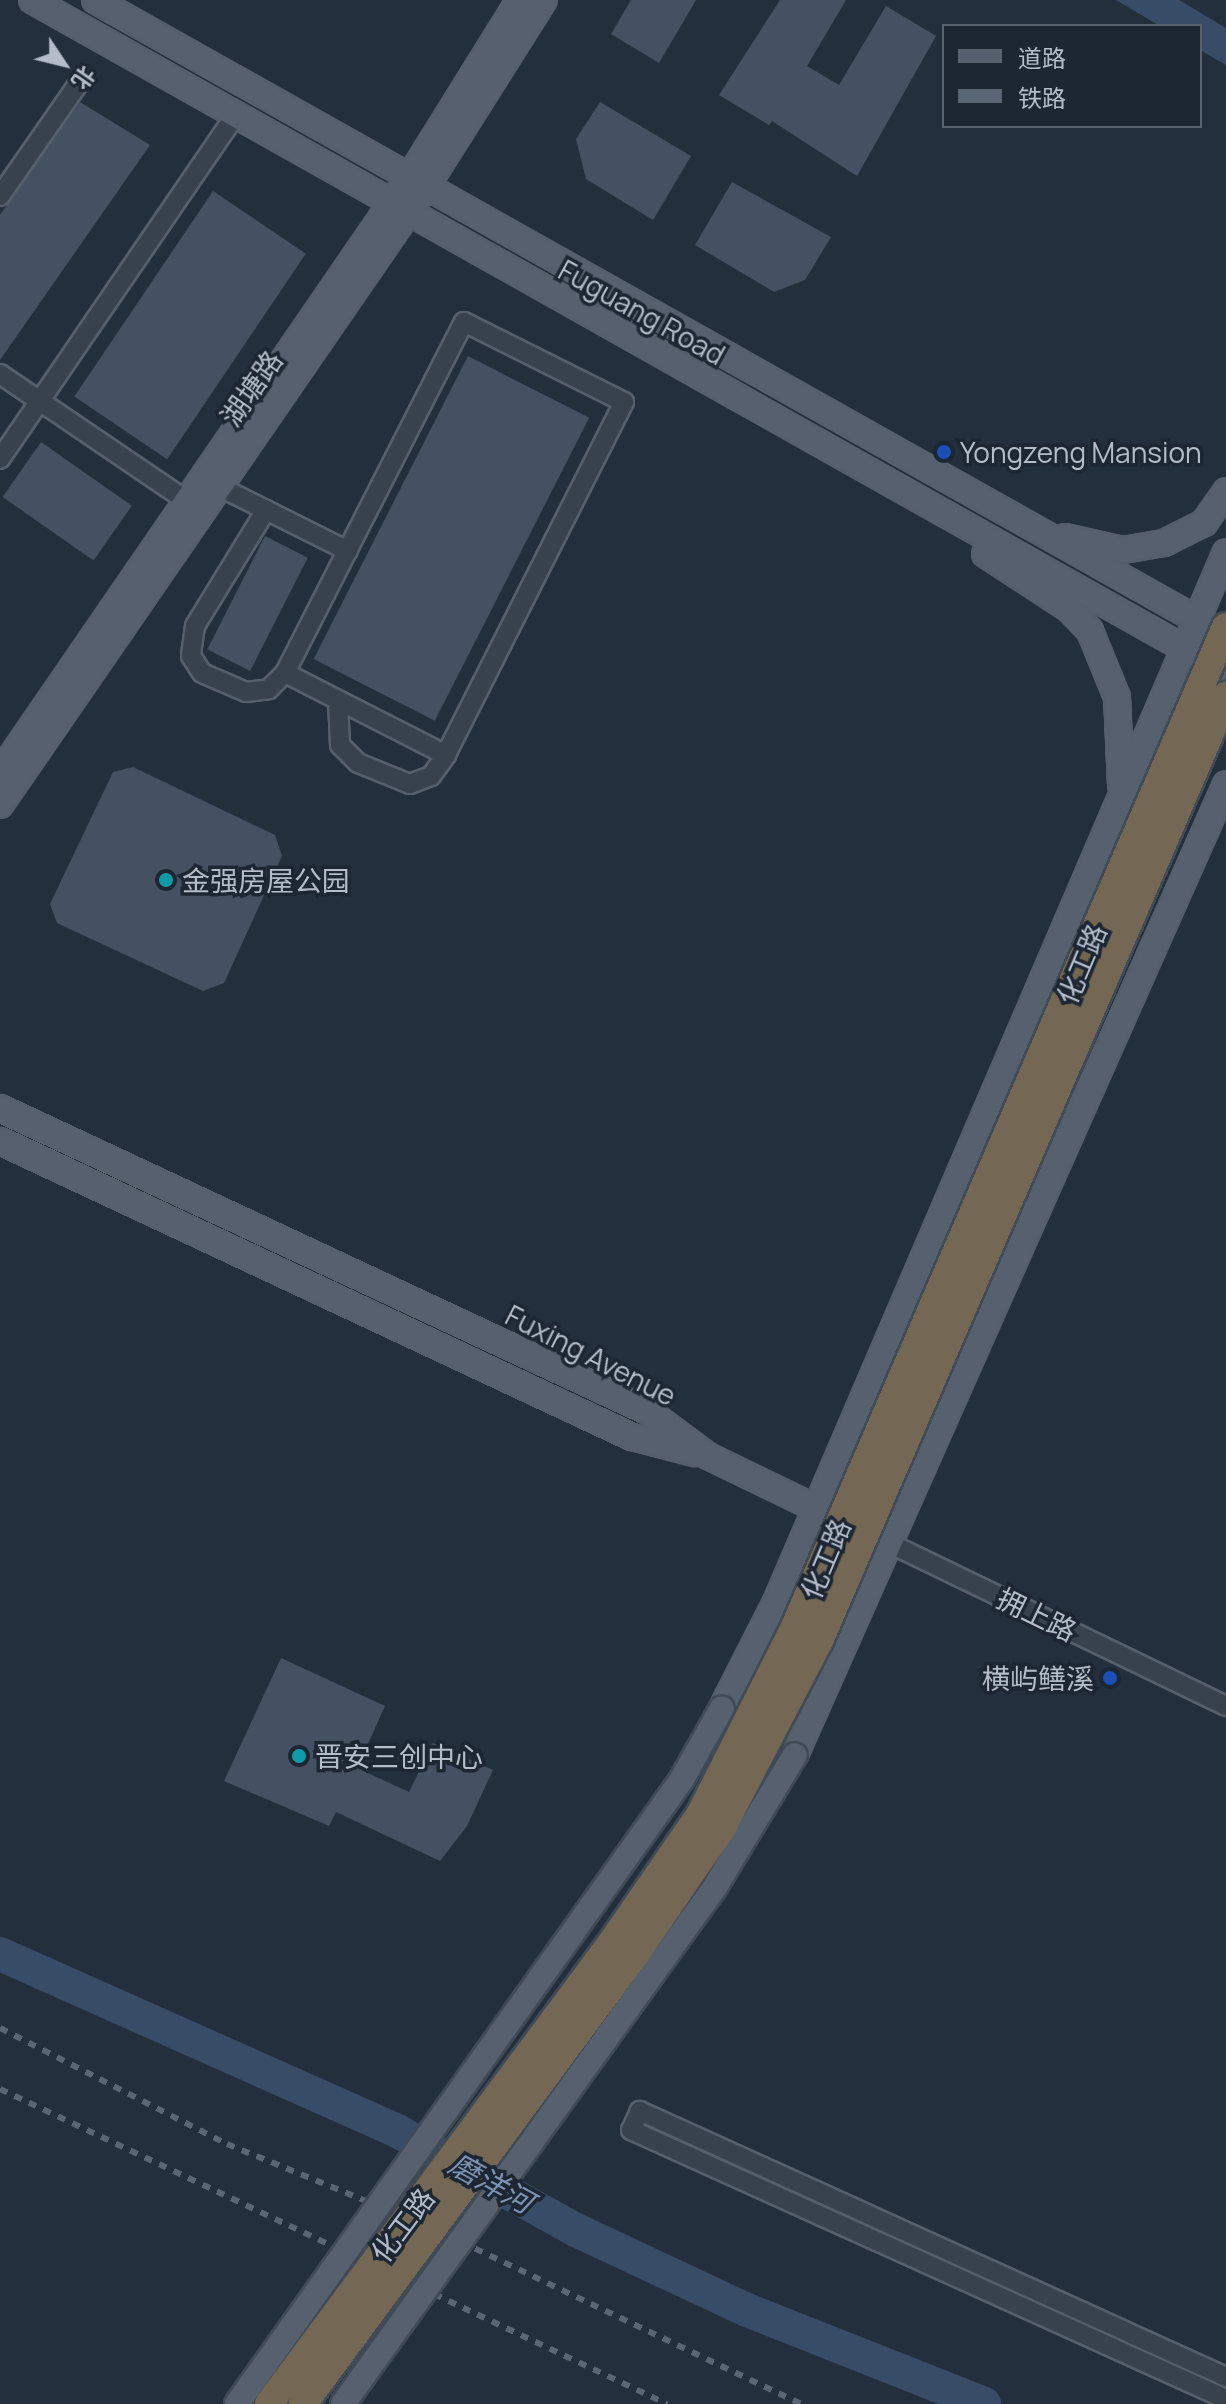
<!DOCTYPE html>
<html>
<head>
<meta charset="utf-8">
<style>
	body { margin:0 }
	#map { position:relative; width:1226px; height:2404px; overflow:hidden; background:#242f3e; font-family:Manrope,"Noto Sans SC",sans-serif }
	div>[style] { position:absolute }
	.water>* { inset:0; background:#394c67 }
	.river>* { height:34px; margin:-17px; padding:0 17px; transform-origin:17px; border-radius:17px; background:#394c67 }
	.building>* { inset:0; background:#455162; transform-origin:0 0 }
	.roads { filter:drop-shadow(2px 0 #565f6c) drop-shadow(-2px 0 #565f6c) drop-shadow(0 2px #565f6c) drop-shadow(0 -2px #565f6c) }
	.minor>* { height:18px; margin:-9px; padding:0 9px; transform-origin:9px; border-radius:9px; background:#38414e }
	.major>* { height:24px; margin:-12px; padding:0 12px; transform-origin:12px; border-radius:12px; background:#56606e }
	.rail>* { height:6px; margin-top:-3px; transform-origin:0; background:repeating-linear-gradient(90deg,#5a6575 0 8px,transparent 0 16px) }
	.bridges { filter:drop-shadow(2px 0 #414a57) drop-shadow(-2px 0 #414a57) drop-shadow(0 2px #414a57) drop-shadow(0 -2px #414a57) }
	.major-bridge>* { height:24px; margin:-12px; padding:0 12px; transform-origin:12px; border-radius:12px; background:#56606e }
	.highway-bridge>* { height:28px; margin:-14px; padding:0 14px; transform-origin:14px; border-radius:14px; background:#746855 }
	.dots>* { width:22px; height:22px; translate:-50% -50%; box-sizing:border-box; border:4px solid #1d2633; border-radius:50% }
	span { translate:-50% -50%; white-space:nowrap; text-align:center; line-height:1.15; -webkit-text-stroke:7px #1d2633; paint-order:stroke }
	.street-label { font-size:28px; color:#b4bcc9 }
	.poi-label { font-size:28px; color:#b4bcc9 }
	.left { translate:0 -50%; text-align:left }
	.right { translate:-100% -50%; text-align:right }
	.water-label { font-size:30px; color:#7c92b1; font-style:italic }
	.legend { position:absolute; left:942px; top:24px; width:260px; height:104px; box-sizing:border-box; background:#1d2633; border:2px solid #59626f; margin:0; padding:10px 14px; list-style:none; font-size:24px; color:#b4bcc9 }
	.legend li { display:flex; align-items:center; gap:16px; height:40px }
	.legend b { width:40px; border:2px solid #59626f }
	.north { position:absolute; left:24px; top:24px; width:80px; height:80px; -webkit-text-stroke:6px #1d2633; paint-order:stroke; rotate:125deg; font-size:22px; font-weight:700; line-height:32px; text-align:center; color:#b4bcc9 }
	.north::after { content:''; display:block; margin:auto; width:28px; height:36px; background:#b4bcc9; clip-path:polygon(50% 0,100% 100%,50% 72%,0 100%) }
</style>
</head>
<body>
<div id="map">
	<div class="water">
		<div style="clip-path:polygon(1116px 0,1179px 0,1226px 28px,1226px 65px,1200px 50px,1200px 26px,1160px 26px)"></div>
	</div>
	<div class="river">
		<div style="left:0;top:1954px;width:437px;rotate:24deg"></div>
		<div style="left:399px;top:2132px;width:202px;rotate:29deg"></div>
		<div style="left:576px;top:2230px;width:189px;rotate:25.1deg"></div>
		<div style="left:747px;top:2310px;width:255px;rotate:21.6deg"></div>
	</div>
	<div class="building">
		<div style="clip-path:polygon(631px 0,696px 0,659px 63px,611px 34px)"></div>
		<div style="clip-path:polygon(780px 0,846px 0,807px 66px,839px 85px,886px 6px,936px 36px,857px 176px,772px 121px,769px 125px,719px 95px)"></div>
		<div style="clip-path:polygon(80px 102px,150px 145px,0 360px,0 215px)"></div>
		<div style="clip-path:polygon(600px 102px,691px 156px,653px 220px,586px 179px,576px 139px)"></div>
		<div style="clip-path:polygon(732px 182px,831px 237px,805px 280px,774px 292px,695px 245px)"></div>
		<div style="left:213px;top:191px;width:112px;height:248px;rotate:34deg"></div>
		<div style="left:468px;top:356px;width:136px;height:340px;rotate:27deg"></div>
		<div style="left:41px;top:442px;width:111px;height:67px;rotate:35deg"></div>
		<div style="left:265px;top:536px;width:48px;height:127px;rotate:27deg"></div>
		<div style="clip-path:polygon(133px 767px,275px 835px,282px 856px,224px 983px,203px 991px,57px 923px,50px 904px,113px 772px)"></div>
		<div style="clip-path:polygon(281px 1658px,385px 1706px,357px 1768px,409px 1792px,433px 1743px,493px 1770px,467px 1826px,440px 1861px,336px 1812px,329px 1826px,224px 1781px)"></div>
	</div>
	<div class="roads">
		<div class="minor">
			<div style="left:0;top:196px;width:136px;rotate:-55.1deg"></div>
			<div style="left:464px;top:322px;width:179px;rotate:26.6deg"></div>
			<div style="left:624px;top:402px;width:395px;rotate:116.8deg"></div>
			<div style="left:446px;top:755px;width:181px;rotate:-153deg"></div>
			<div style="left:285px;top:673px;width:394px;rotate:-63deg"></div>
			<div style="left:0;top:374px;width:226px;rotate:34.2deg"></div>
			<div style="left:0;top:459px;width:416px;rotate:-55.6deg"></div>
			<div style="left:220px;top:487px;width:143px;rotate:26.6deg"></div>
			<div style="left:266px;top:510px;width:136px;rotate:121.5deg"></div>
			<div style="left:195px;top:626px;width:30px;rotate:98deg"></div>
			<div style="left:191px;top:656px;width:20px;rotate:57deg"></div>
			<div style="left:202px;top:673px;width:48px;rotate:23.4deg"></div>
			<div style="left:246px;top:692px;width:23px;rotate:-7deg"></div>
			<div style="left:269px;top:689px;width:23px;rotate:-45deg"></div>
			<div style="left:338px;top:701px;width:44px;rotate:87.4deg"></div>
			<div style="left:340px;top:745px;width:25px;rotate:45deg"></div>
			<div style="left:358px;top:763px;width:56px;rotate:22deg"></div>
			<div style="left:410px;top:784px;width:22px;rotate:-21deg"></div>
			<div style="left:431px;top:776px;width:26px;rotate:-54deg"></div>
			<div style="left:891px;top:1544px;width:372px;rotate:25.8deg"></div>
			<div style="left:1226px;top:2377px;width:644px;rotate:-155.59deg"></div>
			<div style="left:640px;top:2111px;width:21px;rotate:115deg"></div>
			<div style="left:631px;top:2130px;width:653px;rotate:24.33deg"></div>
		</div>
		<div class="major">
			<div style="left:32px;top:0;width:1370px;rotate:29.37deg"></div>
			<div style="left:95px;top:0;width:1298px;rotate:29.35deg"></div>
			<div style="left:1065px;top:537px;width:59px;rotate:12.6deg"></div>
			<div style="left:1123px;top:550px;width:42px;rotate:-9.7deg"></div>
			<div style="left:1164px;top:543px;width:45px;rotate:-26.6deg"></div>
			<div style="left:1204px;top:523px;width:39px;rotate:-55deg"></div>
			<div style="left:985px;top:554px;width:100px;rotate:33.2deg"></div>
			<div style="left:1069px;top:609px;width:30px;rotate:46deg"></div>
			<div style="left:1090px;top:631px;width:71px;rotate:67.8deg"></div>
			<div style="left:1117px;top:697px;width:88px;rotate:87.4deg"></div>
			<div style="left:0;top:773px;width:722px;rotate:-55.5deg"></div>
			<div style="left:409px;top:178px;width:210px;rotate:-58.1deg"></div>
			<div style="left:0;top:805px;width:749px;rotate:-55.44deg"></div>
			<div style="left:425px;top:188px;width:222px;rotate:-57.7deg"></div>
			<div style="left:0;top:1108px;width:713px;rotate:25.06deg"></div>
			<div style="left:646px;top:1410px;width:77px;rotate:36.6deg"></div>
			<div style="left:708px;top:1456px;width:136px;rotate:25.8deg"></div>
			<div style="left:0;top:1141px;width:698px;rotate:25.1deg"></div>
			<div style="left:632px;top:1437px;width:64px;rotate:14.5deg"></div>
			<div style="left:722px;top:1708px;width:119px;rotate:-63deg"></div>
			<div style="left:776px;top:1602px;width:1142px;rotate:-66.8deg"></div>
			<div style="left:795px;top:1755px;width:1062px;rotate:-66.06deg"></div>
		</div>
	</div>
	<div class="rail">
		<div style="left:0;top:2028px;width:255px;rotate:27.1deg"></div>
		<div style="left:227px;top:2144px;width:222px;rotate:22.3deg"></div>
		<div style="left:432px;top:2228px;width:409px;rotate:25.5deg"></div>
		<div style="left:0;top:2089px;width:738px;rotate:25.28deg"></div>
	</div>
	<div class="bridges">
		<div class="major-bridge">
			<div style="left:237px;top:2404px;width:767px;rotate:-54.55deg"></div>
			<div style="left:682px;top:1779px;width:81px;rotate:-60.6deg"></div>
			<div style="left:343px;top:2404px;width:637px;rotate:-54.26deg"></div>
			<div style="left:715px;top:1887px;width:154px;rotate:-58.8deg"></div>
		</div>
		<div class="highway-bridge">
			<div style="left:269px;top:2404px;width:577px;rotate:-53.39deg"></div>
			<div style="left:613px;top:1941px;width:153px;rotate:-55.4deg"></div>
			<div style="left:700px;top:1815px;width:208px;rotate:-63.2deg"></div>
			<div style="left:794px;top:1629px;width:1091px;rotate:-66.68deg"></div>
			<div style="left:303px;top:2404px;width:561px;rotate:-53.56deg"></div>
			<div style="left:636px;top:1953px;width:150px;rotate:-55.6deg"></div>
			<div style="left:721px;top:1829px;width:212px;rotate:-62.5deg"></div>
			<div style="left:819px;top:1641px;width:1029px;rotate:-66.7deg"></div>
		</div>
	</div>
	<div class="dots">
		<div style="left:944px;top:452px;background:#1a4fb4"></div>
		<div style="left:166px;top:880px;background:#0f9aa8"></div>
		<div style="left:1110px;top:1678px;background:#1a4fb4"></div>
		<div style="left:299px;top:1756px;background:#0f9aa8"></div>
	</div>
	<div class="street-label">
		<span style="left:642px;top:312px;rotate:29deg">Fuguang Road</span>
		<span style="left:251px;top:388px;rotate:-55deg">湖塘路</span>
		<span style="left:1081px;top:964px;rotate:-67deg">化工路</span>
		<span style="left:591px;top:1355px;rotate:27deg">Fuxing Avenue</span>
		<span style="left:825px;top:1559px;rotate:-67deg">化工路</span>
		<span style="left:1037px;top:1614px;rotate:26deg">拥上路</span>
		<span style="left:402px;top:2225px;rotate:-53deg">化工路</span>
	</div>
	<div class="poi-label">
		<span class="left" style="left:960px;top:452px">Yongzeng Mansion</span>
		<span class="left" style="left:182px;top:880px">金强房屋公园</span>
		<span class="right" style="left:1094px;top:1678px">横屿鳝溪</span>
		<span class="left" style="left:315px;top:1756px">晋安三创中心</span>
	</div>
	<div class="water-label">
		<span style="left:491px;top:2183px;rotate:29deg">磨洋河</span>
	</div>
	<ul class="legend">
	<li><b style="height:10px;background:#56606e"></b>道路</li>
	<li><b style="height:10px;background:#5a6575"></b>铁路</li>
	</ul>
	<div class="north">北</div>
</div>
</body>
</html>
